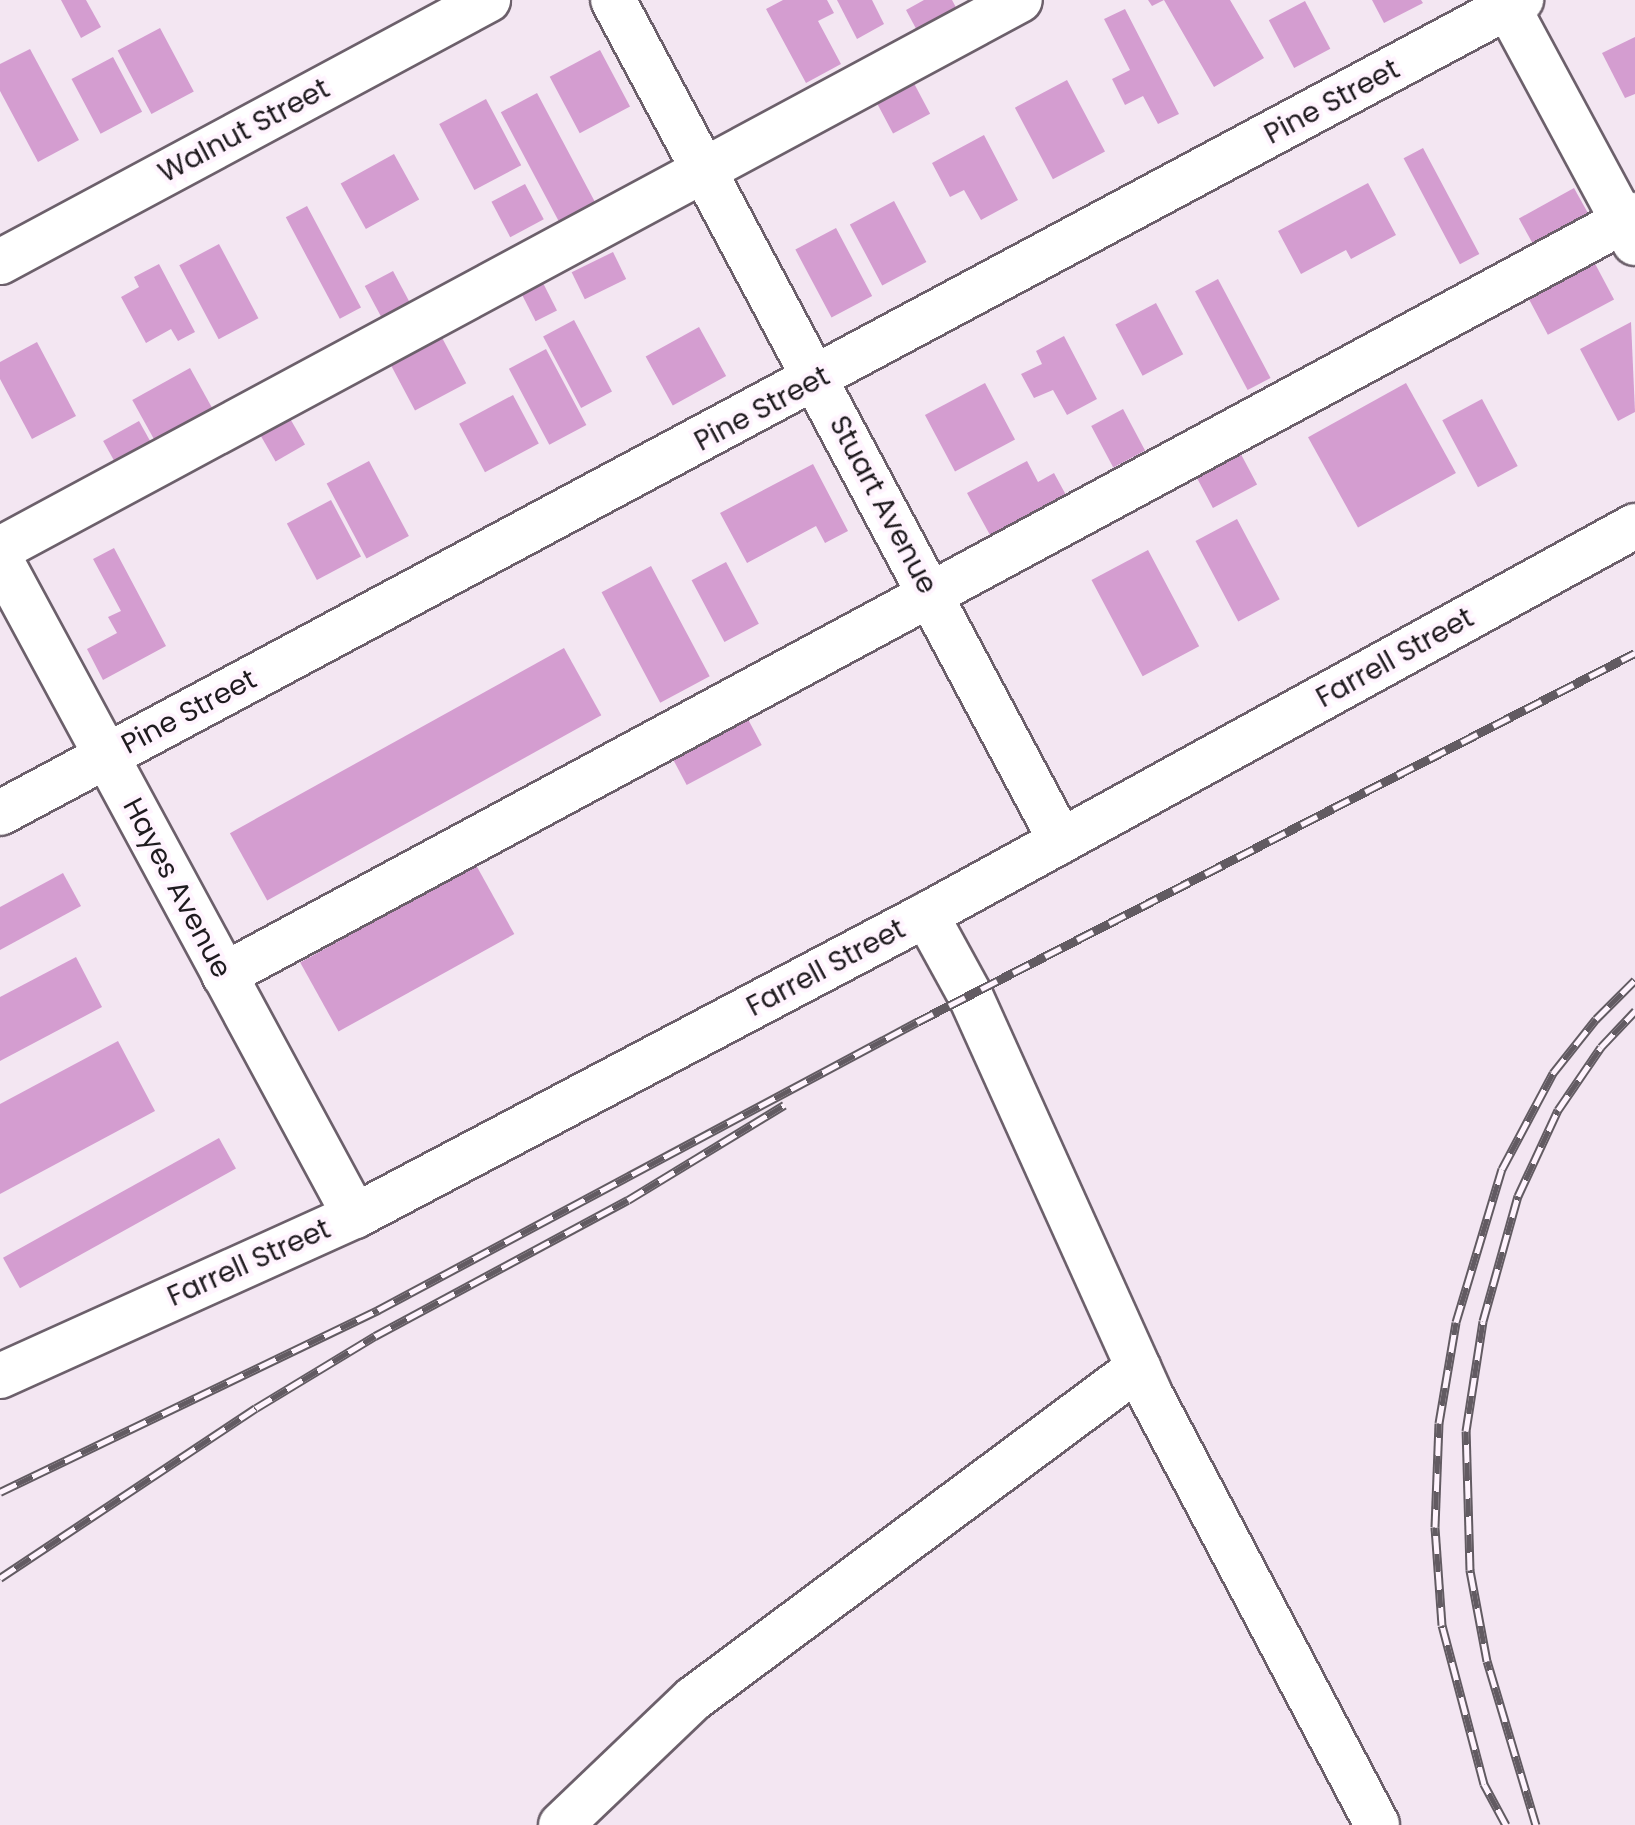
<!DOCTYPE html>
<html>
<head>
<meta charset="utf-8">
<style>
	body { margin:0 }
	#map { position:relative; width:1635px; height:1825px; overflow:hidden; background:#f3e6f2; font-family:Poppins,sans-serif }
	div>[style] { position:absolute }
	.building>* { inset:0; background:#d49dd0; transform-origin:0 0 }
	.roads { filter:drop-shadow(2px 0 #6c606b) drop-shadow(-2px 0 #6c606b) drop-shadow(0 2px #6c606b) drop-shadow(0 -2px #6c606b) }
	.minor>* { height:44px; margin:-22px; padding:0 22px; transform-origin:22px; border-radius:22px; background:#fff }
	.major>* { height:44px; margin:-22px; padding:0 22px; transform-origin:22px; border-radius:22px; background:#fff }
	.rail>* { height:9px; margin-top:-4.5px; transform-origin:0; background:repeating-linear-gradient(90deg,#fff4fe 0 18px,#625b62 0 36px); box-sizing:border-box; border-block:2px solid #625b62 }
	span { translate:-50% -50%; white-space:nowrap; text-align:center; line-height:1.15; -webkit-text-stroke:8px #fff4fe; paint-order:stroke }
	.street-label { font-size:28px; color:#1f1b1f }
</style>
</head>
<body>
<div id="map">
	<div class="building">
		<div style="clip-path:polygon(61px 0,86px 0,101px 27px,81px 38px)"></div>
		<div style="clip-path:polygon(783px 0,827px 0,834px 13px,818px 21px,841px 64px,806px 83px,766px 9px)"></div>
		<div style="clip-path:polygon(837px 0,872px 0,884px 24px,857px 39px)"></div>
		<div style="clip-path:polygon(924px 0,952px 0,960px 15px,920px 36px,906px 10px)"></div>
		<div style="clip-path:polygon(1148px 0,1230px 0,1264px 58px,1214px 87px,1164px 0,1152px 6px)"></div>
		<div style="clip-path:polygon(1372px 0,1421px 0,1423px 3px,1384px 23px)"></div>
		<div style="left:1305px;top:1px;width:54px;height:41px;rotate:62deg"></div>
		<div style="clip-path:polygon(1125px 9px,1179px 114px,1158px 124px,1143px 96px,1125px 105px,1112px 79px,1130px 70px,1104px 19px)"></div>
		<div style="left:160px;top:28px;width:72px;height:48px;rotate:62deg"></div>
		<div style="clip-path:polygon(1635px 37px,1635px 94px,1625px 98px,1602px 53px)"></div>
		<div style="clip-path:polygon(30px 49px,79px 140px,38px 162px,0 91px,0 64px)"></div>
		<div style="left:600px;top:50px;width:64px;height:57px;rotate:62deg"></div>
		<div style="left:113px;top:57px;width:62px;height:47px;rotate:62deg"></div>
		<div style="left:909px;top:74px;width:45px;height:42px;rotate:62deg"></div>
		<div style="left:1067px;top:80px;width:81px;height:59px;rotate:62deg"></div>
		<div style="left:537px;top:93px;width:132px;height:41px;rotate:62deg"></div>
		<div style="left:486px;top:99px;width:75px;height:53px;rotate:62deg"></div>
		<div style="clip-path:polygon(984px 135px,1018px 200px,981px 220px,964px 190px,950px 197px,932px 163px)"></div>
		<div style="left:1423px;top:148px;width:120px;height:22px;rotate:62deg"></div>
		<div style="left:394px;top:154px;width:52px;height:61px;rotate:61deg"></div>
		<div style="clip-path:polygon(1368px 183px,1396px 235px,1351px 259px,1346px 250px,1301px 274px,1278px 231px)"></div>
		<div style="left:525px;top:184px;width:40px;height:38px;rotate:62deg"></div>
		<div style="left:1574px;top:188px;width:31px;height:63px;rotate:61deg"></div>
		<div style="left:894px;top:201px;width:69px;height:50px;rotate:62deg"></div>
		<div style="left:307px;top:206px;width:115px;height:24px;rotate:62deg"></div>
		<div style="left:836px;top:228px;width:77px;height:46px;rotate:62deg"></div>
		<div style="left:219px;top:244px;width:84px;height:45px;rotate:62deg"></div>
		<div style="left:613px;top:252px;width:30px;height:46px;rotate:64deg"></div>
		<div style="left:1592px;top:258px;width:47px;height:75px;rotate:62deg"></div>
		<div style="clip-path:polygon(159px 264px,195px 332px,178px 341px,171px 329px,146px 343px,121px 297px,139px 287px,134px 277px)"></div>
		<div style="left:393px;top:271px;width:44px;height:32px;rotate:62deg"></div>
		<div style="left:1218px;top:279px;width:112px;height:26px;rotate:62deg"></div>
		<div style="left:542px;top:281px;width:33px;height:24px;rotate:63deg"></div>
		<div style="left:1156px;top:303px;width:58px;height:46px;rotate:62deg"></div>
		<div style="left:574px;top:320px;width:81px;height:35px;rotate:62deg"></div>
		<div style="clip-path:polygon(1631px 322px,1635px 412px,1618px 421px,1580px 349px)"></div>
		<div style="left:699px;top:327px;width:56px;height:61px;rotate:61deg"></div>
		<div style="left:439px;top:332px;width:58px;height:58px;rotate:62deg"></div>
		<div style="clip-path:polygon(1064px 336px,1097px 399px,1067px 415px,1053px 390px,1034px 398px,1021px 374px,1042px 364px,1036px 351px)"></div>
		<div style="clip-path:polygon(37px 342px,76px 416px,32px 439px,0 379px,0 362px)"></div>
		<div style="left:546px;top:349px;width:86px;height:42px;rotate:62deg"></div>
		<div style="left:190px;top:368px;width:50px;height:66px;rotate:61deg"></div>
		<div style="left:985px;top:383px;width:64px;height:68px;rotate:62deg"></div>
		<div style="left:1406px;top:383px;width:103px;height:112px;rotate:61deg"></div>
		<div style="left:513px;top:395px;width:55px;height:61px;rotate:62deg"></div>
		<div style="left:1482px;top:399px;width:76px;height:45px;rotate:62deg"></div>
		<div style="left:1123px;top:409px;width:47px;height:36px;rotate:62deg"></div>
		<div style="left:288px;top:415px;width:34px;height:34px;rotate:60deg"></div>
		<div style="left:139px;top:421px;width:33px;height:41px;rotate:61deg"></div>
		<div style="left:1235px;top:443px;width:47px;height:50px;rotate:62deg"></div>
		<div style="left:369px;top:461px;width:85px;height:48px;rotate:62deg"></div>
		<div style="clip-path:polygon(1027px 461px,1038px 482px,1054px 473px,1066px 495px,990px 535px,967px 493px)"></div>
		<div style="clip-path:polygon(813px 464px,848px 531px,825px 543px,816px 526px,747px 563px,720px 513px)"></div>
		<div style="left:331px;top:500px;width:64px;height:50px;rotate:62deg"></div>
		<div style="left:1237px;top:519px;width:91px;height:47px;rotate:62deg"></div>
		<div style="clip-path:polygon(114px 548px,166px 646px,103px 680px,87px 649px,117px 633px,108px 617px,121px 611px,93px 559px)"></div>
		<div style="left:1148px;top:550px;width:109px;height:64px;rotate:62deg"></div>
		<div style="left:726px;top:562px;width:70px;height:39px;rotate:62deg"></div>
		<div style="left:651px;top:566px;width:125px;height:56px;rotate:62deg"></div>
		<div style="left:564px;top:648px;width:77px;height:382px;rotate:61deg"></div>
		<div style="left:742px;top:708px;width:42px;height:85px;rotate:62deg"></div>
		<div style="left:476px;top:865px;width:79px;height:201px;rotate:61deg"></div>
		<div style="clip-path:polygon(63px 873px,81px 906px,0 950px,0 907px)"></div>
		<div style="clip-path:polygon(76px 957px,102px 1007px,0 1061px,0 997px)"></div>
		<div style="clip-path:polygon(118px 1041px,155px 1111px,0 1194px,0 1104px)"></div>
		<div style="left:219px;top:1138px;width:35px;height:247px;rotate:61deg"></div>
	</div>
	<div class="roads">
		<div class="minor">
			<div style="left:613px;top:0;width:953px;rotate:61.96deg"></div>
			<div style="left:1504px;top:0;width:276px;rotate:61.7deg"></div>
			<div style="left:0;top:262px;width:554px;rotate:-28.23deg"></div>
			<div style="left:0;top:549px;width:1158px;rotate:-28.29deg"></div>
			<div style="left:0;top:559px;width:747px;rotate:61.62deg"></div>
			<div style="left:0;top:813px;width:1725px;rotate:-28.13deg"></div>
			<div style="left:926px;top:915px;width:91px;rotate:61.2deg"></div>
			<div style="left:970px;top:995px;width:435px;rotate:65.7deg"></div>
			<div style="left:1149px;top:1392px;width:489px;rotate:62.2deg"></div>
			<div style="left:224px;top:975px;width:1603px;rotate:-28.31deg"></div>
			<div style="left:561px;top:1825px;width:182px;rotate:-43.7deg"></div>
			<div style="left:693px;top:1699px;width:555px;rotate:-36.64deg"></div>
		</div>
		<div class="major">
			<div style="left:0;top:1376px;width:389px;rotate:-24.3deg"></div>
			<div style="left:355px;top:1216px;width:645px;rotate:-27.8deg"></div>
			<div style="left:926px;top:915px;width:809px;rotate:-28.75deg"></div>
		</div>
	</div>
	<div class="rail">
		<div style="left:0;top:1492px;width:420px;rotate:-25.7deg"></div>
		<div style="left:378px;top:1310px;width:611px;rotate:-28.12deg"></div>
		<div style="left:917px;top:1022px;width:807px;rotate:-27.2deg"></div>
		<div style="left:0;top:1578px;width:307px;rotate:-33.6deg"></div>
		<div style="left:256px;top:1408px;width:139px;rotate:-31.2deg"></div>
		<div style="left:375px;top:1336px;width:287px;rotate:-28.3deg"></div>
		<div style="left:628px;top:1200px;width:183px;rotate:-31.3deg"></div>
		<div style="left:1506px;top:1825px;width:47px;rotate:-118.2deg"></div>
		<div style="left:1484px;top:1784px;width:164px;rotate:-104.8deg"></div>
		<div style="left:1442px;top:1625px;width:98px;rotate:-94.1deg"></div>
		<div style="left:1435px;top:1527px;width:104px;rotate:-87.8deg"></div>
		<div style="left:1439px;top:1423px;width:102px;rotate:-80.4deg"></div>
		<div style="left:1456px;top:1322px;width:160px;rotate:-73.3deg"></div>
		<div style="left:1502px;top:1169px;width:109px;rotate:-62deg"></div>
		<div style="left:1553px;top:1073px;width:69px;rotate:-51.5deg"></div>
		<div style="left:1596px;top:1019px;width:55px;rotate:-45deg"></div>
		<div style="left:1536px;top:1825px;width:171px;rotate:-106.6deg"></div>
		<div style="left:1487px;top:1661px;width:93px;rotate:-100.6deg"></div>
		<div style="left:1470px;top:1570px;width:139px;rotate:-91.6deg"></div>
		<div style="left:1466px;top:1431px;width:111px;rotate:-81.2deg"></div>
		<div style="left:1483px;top:1321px;width:130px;rotate:-74.4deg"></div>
		<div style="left:1518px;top:1196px;width:95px;rotate:-65.1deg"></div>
		<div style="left:1558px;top:1110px;width:76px;rotate:-55.7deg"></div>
		<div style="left:1601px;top:1047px;width:50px;rotate:-46.6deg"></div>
	</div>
	<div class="street-label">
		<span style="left:1332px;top:102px;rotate:-28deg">Pine Street</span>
		<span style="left:244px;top:131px;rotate:-28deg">Walnut Street</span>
		<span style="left:762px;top:409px;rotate:-28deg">Pine Street</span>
		<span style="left:883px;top:505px;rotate:62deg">Stuart Avenue</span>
		<span style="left:1395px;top:658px;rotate:-29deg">Farrell Street</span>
		<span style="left:189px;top:712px;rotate:-28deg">Pine Street</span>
		<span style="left:177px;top:888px;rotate:62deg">Hayes Avenue</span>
		<span style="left:826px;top:968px;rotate:-28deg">Farrell Street</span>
		<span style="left:249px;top:1263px;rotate:-24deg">Farrell Street</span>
	</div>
</div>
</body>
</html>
